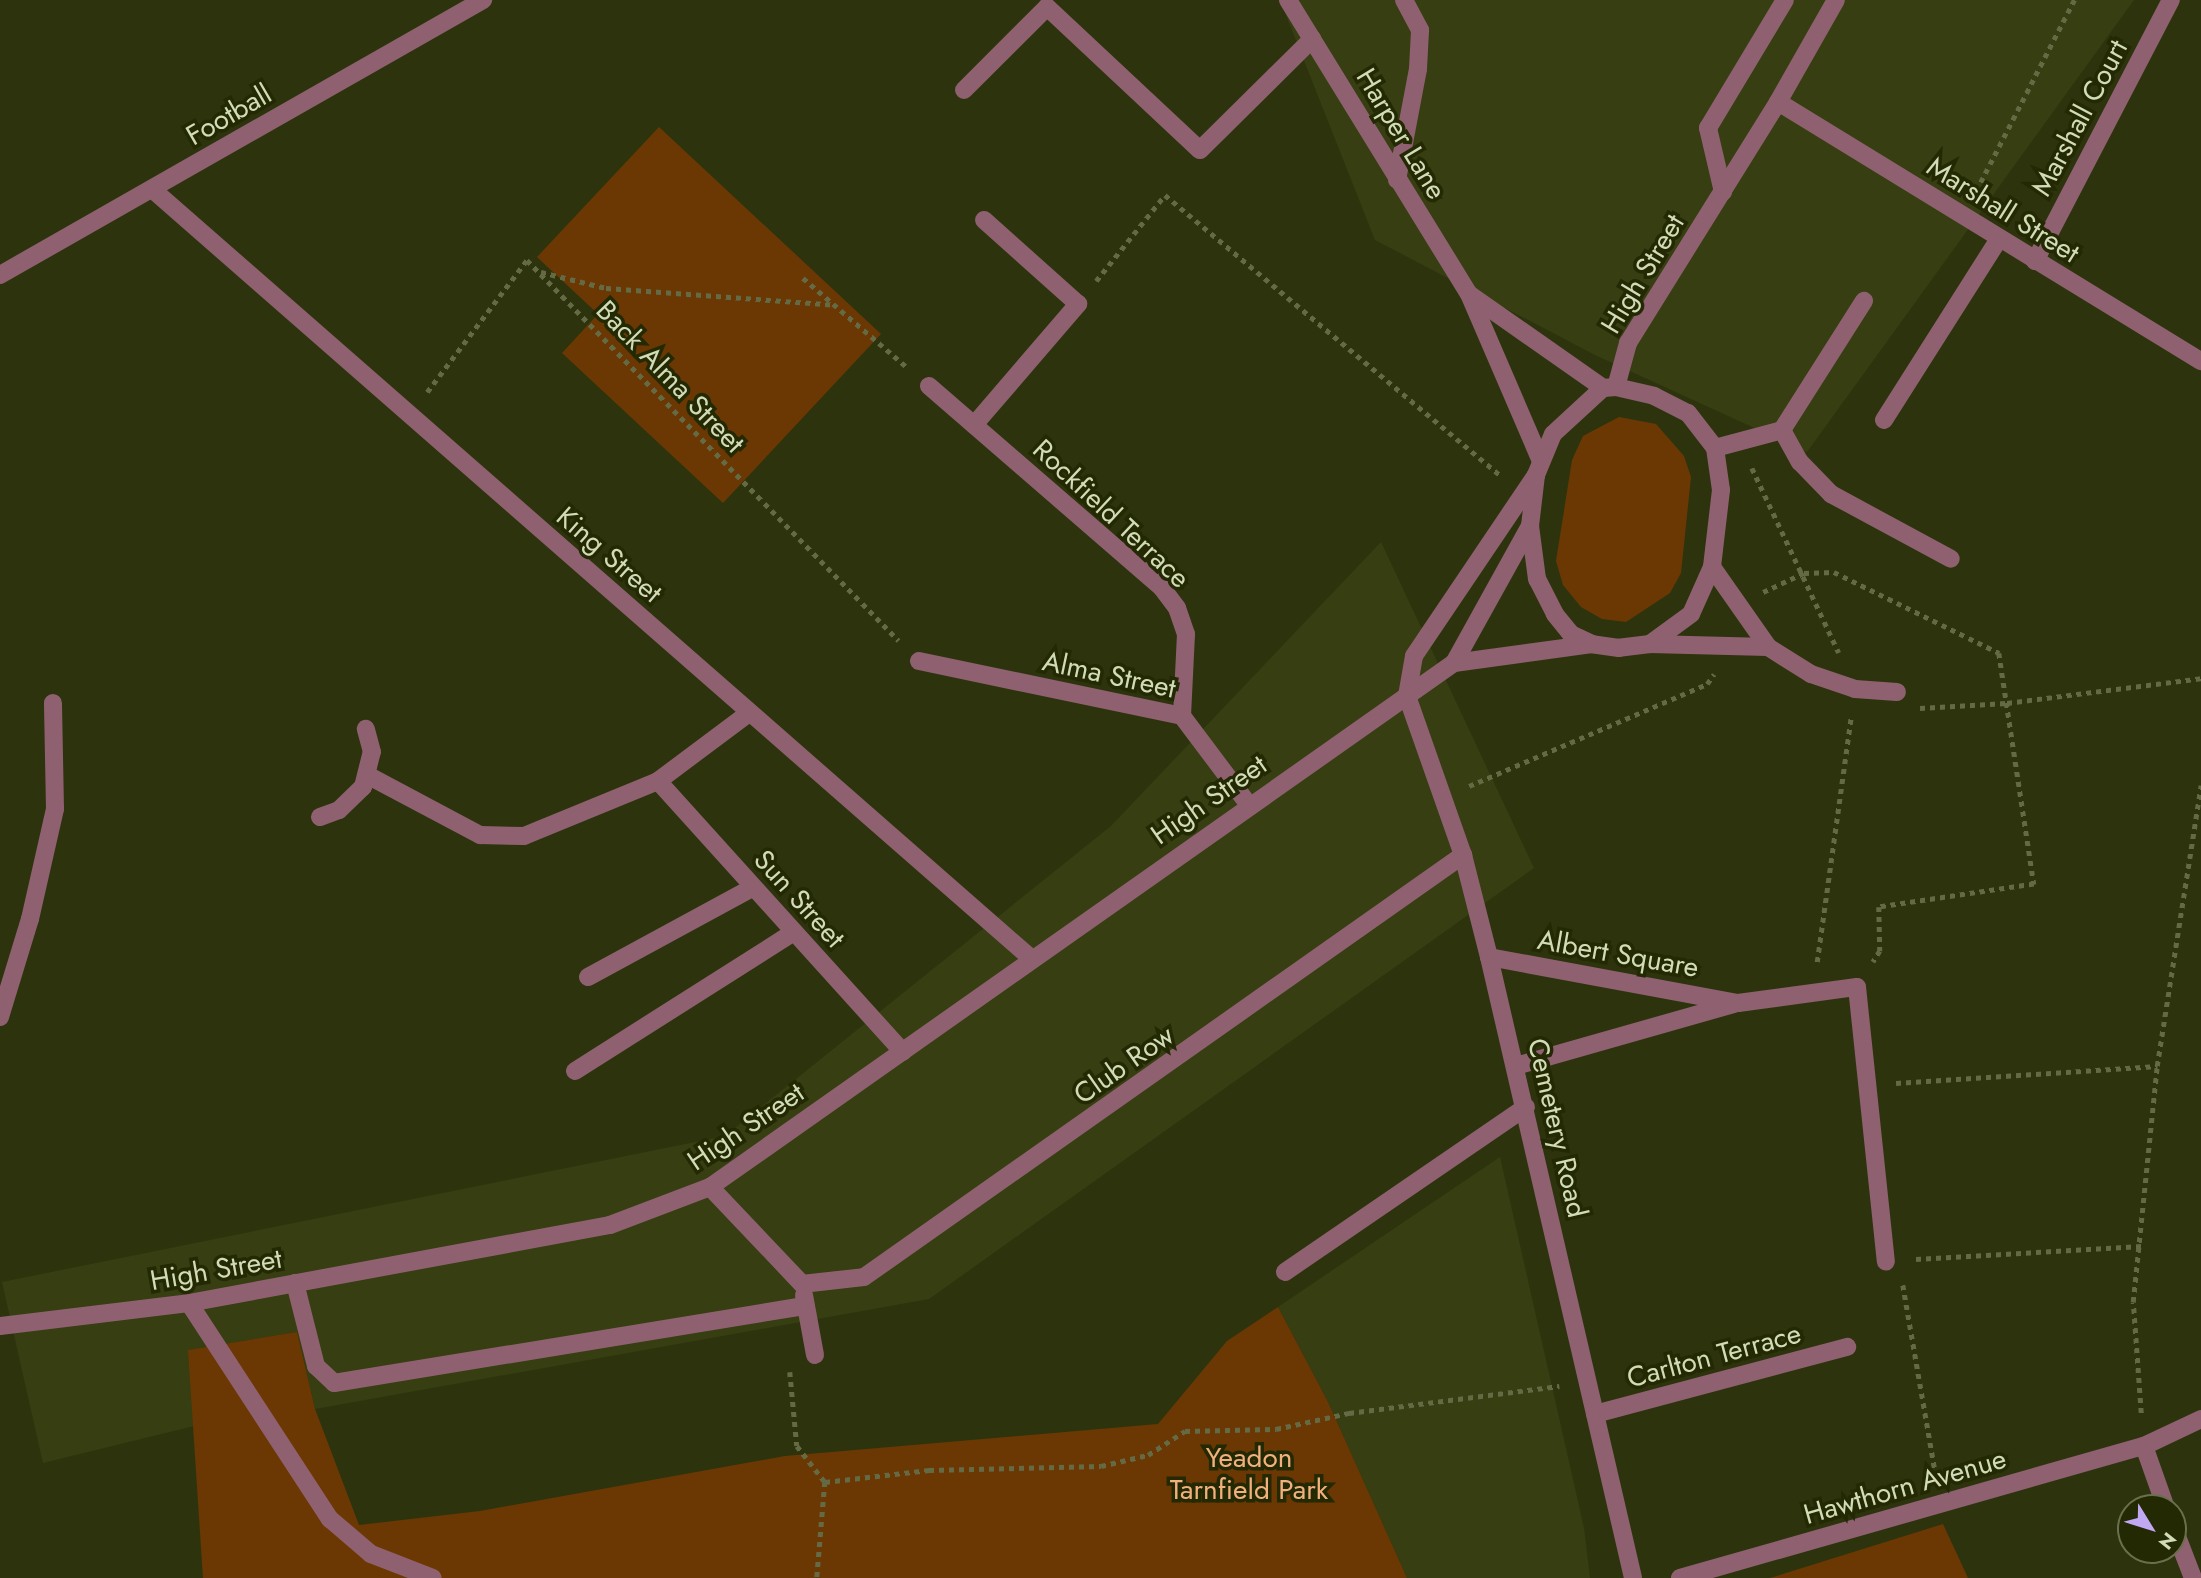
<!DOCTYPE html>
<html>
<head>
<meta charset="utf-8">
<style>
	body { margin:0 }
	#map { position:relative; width:2201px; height:1578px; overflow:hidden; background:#2d340d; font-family:Jost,sans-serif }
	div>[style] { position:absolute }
	.built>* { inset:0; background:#363e12 }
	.green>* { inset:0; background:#6b3804 }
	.path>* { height:4.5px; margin-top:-2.25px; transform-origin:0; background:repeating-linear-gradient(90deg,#636a44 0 5px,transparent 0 10px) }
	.minor>* { height:18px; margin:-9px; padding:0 9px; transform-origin:9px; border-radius:9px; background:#8f6170 }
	span { translate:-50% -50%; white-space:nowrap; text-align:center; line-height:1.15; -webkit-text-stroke:7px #232903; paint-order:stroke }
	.street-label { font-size:28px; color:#d2dbb7 }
	.park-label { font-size:28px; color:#f2b07d }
	.north { position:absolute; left:2117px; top:1494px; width:70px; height:70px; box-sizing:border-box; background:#232903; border:2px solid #69704b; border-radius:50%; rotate:128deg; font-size:19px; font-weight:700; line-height:28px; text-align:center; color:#d2dbb7 }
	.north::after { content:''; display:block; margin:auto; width:24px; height:32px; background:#c0a8f3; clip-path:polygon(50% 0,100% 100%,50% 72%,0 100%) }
</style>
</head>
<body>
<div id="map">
	<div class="built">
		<div style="clip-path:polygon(1280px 0,2134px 0,1807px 452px,1597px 356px,1375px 240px)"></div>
		<div style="clip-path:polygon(1381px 542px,1534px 868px,929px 1299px,315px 1409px,297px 1332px,189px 1350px,194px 1426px,43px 1463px,2px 1282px,725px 1136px,1111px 826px)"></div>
		<div style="clip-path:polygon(1500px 1157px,1584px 1528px,1590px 1578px,1407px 1578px,1328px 1402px,1278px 1307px)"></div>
	</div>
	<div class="green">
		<div style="clip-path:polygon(659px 127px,881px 334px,723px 503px,562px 353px,598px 314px,537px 257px)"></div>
		<div style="clip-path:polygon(1619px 417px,1656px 424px,1684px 456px,1691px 477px,1681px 573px,1670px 593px,1626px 622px,1602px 619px,1581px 607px,1563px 585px,1556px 561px,1572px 460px,1583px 436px)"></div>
		<div style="clip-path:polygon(1278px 1307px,1328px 1402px,1407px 1578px,203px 1578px,188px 1350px,297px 1332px,315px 1409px,359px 1525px,480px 1511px,785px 1456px,1158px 1424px,1227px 1341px)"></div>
		<div style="clip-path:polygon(1943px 1524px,1968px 1578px,1770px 1578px)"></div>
	</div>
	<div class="path">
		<div style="left:1976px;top:191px;width:215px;rotate:-62.8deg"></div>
		<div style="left:541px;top:272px;width:67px;rotate:13.8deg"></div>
		<div style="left:606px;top:288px;width:230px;rotate:4.2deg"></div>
		<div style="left:803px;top:278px;width:137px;rotate:40.6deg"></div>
		<div style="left:1096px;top:281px;width:110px;rotate:-51.3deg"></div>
		<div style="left:1165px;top:195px;width:438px;rotate:39.9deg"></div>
		<div style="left:427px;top:392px;width:166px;rotate:-52.9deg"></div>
		<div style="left:527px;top:260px;width:532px;rotate:45.68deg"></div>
		<div style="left:1752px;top:468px;width:204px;rotate:64.8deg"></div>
		<div style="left:1763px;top:592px;width:45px;rotate:-24.9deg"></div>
		<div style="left:1804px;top:573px;width:30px;rotate:-2deg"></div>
		<div style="left:1834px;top:572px;width:184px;rotate:26.1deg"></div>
		<div style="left:1999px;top:653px;width:234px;rotate:81.4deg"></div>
		<div style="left:2034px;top:884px;width:157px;rotate:171.6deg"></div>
		<div style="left:1879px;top:907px;width:44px;rotate:88.7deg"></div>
		<div style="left:1880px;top:951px;width:13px;rotate:122deg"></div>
		<div style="left:1920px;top:708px;width:87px;rotate:-3.3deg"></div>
		<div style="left:2007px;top:703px;width:196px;rotate:-7.3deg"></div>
		<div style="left:1469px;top:786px;width:259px;rotate:-23.2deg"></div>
		<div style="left:1707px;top:684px;width:12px;rotate:-55deg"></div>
		<div style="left:1817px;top:962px;width:247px;rotate:-82.1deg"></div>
		<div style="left:1896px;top:1083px;width:262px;rotate:-3.7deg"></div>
		<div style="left:1916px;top:1259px;width:226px;rotate:-3.3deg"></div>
		<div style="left:1903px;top:1285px;width:194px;rotate:80.2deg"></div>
		<div style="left:790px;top:1372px;width:74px;rotate:84.6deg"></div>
		<div style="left:797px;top:1446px;width:46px;rotate:52.1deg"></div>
		<div style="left:825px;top:1482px;width:96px;rotate:94.8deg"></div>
		<div style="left:2141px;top:1413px;width:111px;rotate:-94.1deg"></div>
		<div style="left:2133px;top:1302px;width:237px;rotate:-84.2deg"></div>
		<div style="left:2157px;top:1066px;width:284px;rotate:-81.1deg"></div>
		<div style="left:825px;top:1482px;width:105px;rotate:-6.6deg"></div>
		<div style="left:929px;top:1470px;width:172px;rotate:-1.3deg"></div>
		<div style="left:1101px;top:1466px;width:48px;rotate:-13.2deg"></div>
		<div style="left:1148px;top:1455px;width:44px;rotate:-33deg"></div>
		<div style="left:1185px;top:1431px;width:91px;rotate:-1.3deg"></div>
		<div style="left:1276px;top:1429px;width:75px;rotate:-12.4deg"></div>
		<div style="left:1349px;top:1413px;width:212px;rotate:-7.3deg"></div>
	</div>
	<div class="minor">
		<div style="left:1288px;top:0;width:345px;rotate:58.4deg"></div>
		<div style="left:1469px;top:294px;width:180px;rotate:66.7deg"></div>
		<div style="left:964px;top:90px;width:117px;rotate:-45deg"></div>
		<div style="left:1047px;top:7px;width:209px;rotate:43.1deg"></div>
		<div style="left:1200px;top:150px;width:158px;rotate:-44.7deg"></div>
		<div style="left:1778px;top:102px;width:496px;rotate:31.5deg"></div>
		<div style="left:1397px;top:180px;width:113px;rotate:-79.3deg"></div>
		<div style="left:1418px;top:69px;width:39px;rotate:-87deg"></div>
		<div style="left:1420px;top:30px;width:34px;rotate:-118deg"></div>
		<div style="left:152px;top:189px;width:1169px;rotate:41.19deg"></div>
		<div style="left:1723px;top:192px;width:66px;rotate:-103.2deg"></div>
		<div style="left:1708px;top:128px;width:149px;rotate:-59deg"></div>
		<div style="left:2035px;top:261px;width:294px;rotate:-62.5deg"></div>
		<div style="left:0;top:275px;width:556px;rotate:-29.66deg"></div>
		<div style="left:1469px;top:294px;width:164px;rotate:35deg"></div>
		<div style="left:929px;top:386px;width:308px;rotate:40.9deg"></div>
		<div style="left:1162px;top:588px;width:25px;rotate:53deg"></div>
		<div style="left:1177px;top:608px;width:28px;rotate:71deg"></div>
		<div style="left:1186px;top:634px;width:82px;rotate:92.8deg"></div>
		<div style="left:1616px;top:387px;width:39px;rotate:13deg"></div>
		<div style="left:1654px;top:396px;width:38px;rotate:27deg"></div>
		<div style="left:1688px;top:413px;width:44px;rotate:52.4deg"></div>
		<div style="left:1715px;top:448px;width:42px;rotate:81.9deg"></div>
		<div style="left:1721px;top:490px;width:78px;rotate:96.7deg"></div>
		<div style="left:1712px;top:567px;width:51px;rotate:114.1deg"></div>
		<div style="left:1691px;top:614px;width:51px;rotate:143.8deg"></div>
		<div style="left:1650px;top:644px;width:31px;rotate:173deg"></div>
		<div style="left:1619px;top:648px;width:27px;rotate:-172deg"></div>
		<div style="left:1592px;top:644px;width:23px;rotate:-155deg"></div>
		<div style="left:1571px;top:634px;width:26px;rotate:-129deg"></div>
		<div style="left:1555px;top:614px;width:39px;rotate:-117deg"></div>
		<div style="left:1537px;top:579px;width:53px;rotate:-97.5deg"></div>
		<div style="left:1530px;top:526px;width:51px;rotate:-83.3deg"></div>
		<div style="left:1536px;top:475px;width:44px;rotate:-67.5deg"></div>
		<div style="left:1553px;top:434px;width:68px;rotate:-42.6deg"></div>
		<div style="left:1603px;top:388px;width:13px;rotate:-4deg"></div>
		<div style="left:1616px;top:387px;width:46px;rotate:-74.7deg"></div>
		<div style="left:1628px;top:343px;width:284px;rotate:-58.1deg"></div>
		<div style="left:1778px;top:102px;width:117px;rotate:-60.4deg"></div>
		<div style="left:1884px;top:420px;width:214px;rotate:-57.6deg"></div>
		<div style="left:974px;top:425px;width:160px;rotate:-49.3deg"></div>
		<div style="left:1078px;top:304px;width:126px;rotate:-138.2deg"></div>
		<div style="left:1782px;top:430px;width:153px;rotate:-57.6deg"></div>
		<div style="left:1715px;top:448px;width:69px;rotate:-15deg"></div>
		<div style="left:1782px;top:430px;width:37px;rotate:61deg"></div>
		<div style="left:1800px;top:462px;width:45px;rotate:45.9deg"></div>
		<div style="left:1831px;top:494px;width:136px;rotate:28.4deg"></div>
		<div style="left:1536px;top:475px;width:218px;rotate:124deg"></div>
		<div style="left:1414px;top:656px;width:41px;rotate:99.9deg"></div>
		<div style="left:1407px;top:696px;width:169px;rotate:70.6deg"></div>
		<div style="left:1463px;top:855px;width:105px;rotate:75.7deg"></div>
		<div style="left:1489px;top:957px;width:637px;rotate:76.94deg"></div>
		<div style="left:1712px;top:567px;width:98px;rotate:55deg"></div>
		<div style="left:1768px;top:647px;width:51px;rotate:32.1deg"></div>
		<div style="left:1811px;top:674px;width:46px;rotate:18.8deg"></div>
		<div style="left:1855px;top:689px;width:42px;rotate:4.1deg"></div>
		<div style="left:1650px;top:644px;width:118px;rotate:1.5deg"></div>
		<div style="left:919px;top:661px;width:269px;rotate:11.8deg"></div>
		<div style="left:1182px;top:716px;width:110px;rotate:53.1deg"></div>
		<div style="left:1454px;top:663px;width:139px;rotate:-7.8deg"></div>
		<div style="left:369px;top:776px;width:126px;rotate:28deg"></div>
		<div style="left:480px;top:835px;width:44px;rotate:1.3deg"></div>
		<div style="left:524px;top:836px;width:145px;rotate:-22.3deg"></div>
		<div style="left:658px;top:781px;width:114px;rotate:-36.8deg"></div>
		<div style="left:658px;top:781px;width:365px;rotate:47.9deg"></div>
		<div style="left:320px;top:817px;width:20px;rotate:-20deg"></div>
		<div style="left:339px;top:810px;width:33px;rotate:-44deg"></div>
		<div style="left:363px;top:787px;width:36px;rotate:-76deg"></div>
		<div style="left:372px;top:752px;width:24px;rotate:-105deg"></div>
		<div style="left:1489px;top:957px;width:253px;rotate:10.5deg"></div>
		<div style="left:1738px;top:1003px;width:120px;rotate:-7.7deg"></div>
		<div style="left:1857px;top:987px;width:276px;rotate:84deg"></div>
		<div style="left:588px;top:977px;width:187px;rotate:-28.5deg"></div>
		<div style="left:0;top:1017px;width:102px;rotate:-73deg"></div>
		<div style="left:30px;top:919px;width:113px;rotate:-77.2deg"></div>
		<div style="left:55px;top:809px;width:106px;rotate:-91.1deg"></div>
		<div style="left:1516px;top:1066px;width:227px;rotate:-15.9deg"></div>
		<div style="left:575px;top:1071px;width:259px;rotate:-32.4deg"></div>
		<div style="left:710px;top:1187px;width:134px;rotate:46.5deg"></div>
		<div style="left:802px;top:1284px;width:62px;rotate:-6.4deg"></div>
		<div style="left:864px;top:1277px;width:733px;rotate:-35.16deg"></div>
		<div style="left:1285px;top:1272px;width:292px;rotate:-34.4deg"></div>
		<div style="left:295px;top:1283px;width:86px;rotate:75.8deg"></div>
		<div style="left:316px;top:1366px;width:25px;rotate:43deg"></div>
		<div style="left:334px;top:1383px;width:478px;rotate:-9.3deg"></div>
		<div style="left:804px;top:1295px;width:61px;rotate:79.6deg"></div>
		<div style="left:189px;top:1303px;width:258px;rotate:56.9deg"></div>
		<div style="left:330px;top:1519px;width:54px;rotate:40.5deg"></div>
		<div style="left:371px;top:1554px;width:66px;rotate:21.2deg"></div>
		<div style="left:0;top:1326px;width:190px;rotate:-6.9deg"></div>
		<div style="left:189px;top:1303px;width:428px;rotate:-10.5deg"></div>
		<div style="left:610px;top:1225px;width:107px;rotate:-20.8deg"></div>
		<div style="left:710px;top:1187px;width:910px;rotate:-35.16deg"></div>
		<div style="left:1454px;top:663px;width:157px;rotate:-61deg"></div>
		<div style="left:1595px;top:1414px;width:261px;rotate:-14.9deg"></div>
		<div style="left:2144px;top:1446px;width:66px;rotate:70.5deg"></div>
		<div style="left:2173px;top:1526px;width:56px;rotate:69deg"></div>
		<div style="left:1680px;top:1578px;width:482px;rotate:-15.9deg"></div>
		<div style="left:2144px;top:1446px;width:63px;rotate:-25.3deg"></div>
	</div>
	<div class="street-label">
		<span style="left:229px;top:115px;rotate:-30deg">Football</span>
		<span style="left:2080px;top:118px;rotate:-62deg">Marshall Court</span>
		<span style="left:1401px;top:134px;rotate:59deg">Harper Lane</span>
		<span style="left:2003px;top:210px;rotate:32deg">Marshall Street</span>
		<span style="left:1643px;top:274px;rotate:-59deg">High Street</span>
		<span style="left:670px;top:377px;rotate:46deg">Back Alma Street</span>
		<span style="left:1111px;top:514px;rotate:43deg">Rockfield Terrace</span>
		<span style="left:609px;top:555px;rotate:41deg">King Street</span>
		<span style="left:1109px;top:675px;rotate:12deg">Alma Street</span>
		<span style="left:1209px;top:800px;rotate:-35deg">High Street</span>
		<span style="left:799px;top:899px;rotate:48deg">Sun Street</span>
		<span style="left:1618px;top:954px;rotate:10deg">Albert Square</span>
		<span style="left:1124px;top:1065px;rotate:-35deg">Club Row</span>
		<span style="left:746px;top:1127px;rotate:-34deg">High Street</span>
		<span style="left:1557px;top:1128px;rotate:77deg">Cemetery Road</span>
		<span style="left:216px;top:1270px;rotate:-10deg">High Street</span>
		<span style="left:1714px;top:1356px;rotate:-15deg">Carlton Terrace</span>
		<span style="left:1905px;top:1487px;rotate:-16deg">Hawthorn Avenue</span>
	</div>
	<div class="park-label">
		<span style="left:1249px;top:1474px">Yeadon<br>Tarnfield Park</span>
	</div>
	<div class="north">N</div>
</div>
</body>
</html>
